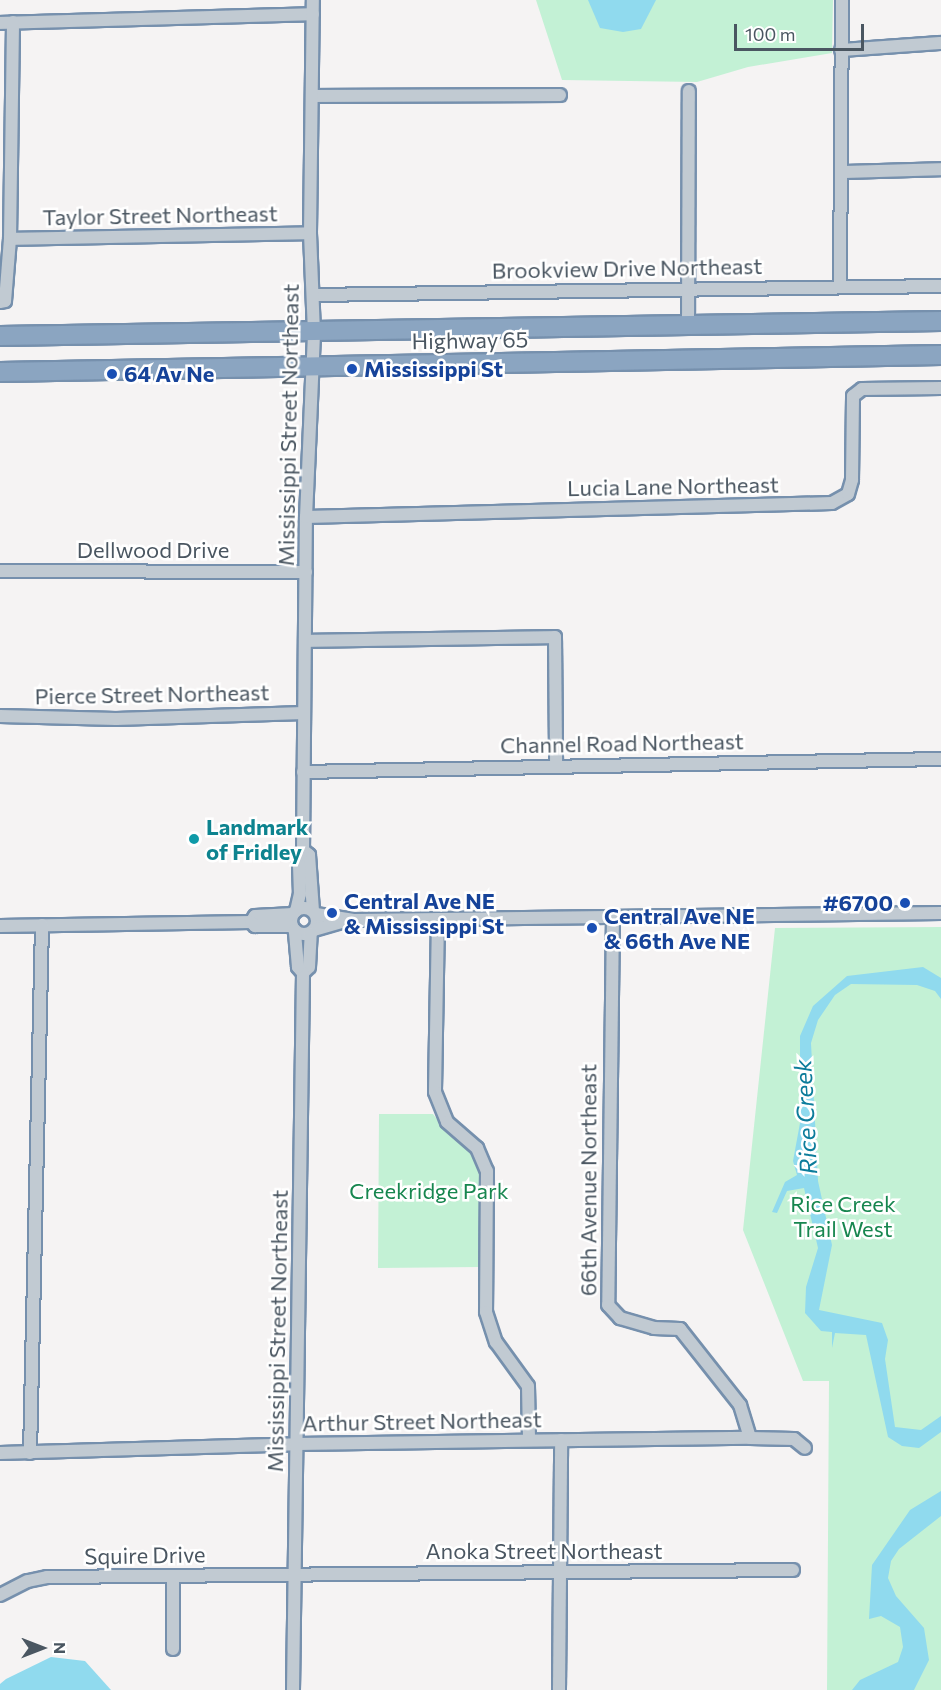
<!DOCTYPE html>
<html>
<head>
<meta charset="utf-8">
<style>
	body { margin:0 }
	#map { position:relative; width:941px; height:1690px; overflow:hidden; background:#f5f3f3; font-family:Commissioner,sans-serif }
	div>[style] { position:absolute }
	.green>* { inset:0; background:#c3f1d5 }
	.water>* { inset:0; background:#90daee }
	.roads { filter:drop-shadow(2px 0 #7690ad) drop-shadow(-2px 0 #7690ad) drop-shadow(0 2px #7690ad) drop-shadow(0 -2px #7690ad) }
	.minor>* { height:12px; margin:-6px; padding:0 6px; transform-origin:6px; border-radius:6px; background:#c1cad2 }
	.minor>.ring { margin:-6px; padding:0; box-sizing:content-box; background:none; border:12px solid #c1cad2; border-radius:50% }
	.highway>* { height:18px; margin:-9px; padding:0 9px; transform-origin:9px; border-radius:9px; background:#8ba5c1 }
	.dots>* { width:16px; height:16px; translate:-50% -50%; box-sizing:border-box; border:3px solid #fff; border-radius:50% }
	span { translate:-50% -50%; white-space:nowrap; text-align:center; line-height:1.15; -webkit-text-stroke:5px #fff; paint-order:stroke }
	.street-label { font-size:22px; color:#4a5661 }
	.transit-label { font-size:22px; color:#164399; font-weight:700 }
	.left { translate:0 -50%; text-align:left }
	.right { translate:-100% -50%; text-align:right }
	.culture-label { font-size:22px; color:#0d838f; font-weight:700 }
	.park-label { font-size:22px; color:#17864f }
	.water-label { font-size:24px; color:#0c7c9b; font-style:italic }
	.north { position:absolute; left:12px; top:1618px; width:60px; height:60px; -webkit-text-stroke:4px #fff; paint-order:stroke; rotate:90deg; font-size:16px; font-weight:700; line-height:24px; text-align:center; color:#4a5661 }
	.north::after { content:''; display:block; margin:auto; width:21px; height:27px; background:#4a5661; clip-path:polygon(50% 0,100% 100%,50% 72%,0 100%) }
	.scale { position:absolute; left:734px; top:24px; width:130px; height:27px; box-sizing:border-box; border:3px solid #4a5661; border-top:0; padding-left:8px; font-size:18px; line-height:21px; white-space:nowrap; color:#4a5661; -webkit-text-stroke:4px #fff; paint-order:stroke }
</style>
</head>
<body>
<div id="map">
	<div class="green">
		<div style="clip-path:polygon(536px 0,833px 0,832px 53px,748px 67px,697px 82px,562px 80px)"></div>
		<div style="clip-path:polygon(941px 927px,941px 1690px,827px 1690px,829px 1381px,803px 1381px,743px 1230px,775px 928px)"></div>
		<div style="clip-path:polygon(379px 1114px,433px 1114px,449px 1135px,471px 1152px,480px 1173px,479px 1267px,378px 1268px)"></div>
	</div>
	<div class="water">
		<div style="clip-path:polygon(588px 0,656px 0,641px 29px,623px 32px,600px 28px)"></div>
		<div style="clip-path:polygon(923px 967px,941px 978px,941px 999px,935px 991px,917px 985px,851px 984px,835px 995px,818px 1020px,811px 1043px,818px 1181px,832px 1245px,819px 1310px,882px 1323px,888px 1340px,885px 1359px,895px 1427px,921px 1430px,941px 1416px,941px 1432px,919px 1448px,902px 1446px,888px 1437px,866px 1335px,835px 1333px,832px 1348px,832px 1332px,821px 1331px,805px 1313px,806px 1287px,818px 1248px,804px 1188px,787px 1191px,777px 1213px,772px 1212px,785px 1182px,797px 1175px,793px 1161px,800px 1123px,800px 1036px,813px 1006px,847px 976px)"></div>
		<div style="clip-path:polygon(941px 1491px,941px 1516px,899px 1549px,891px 1561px,888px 1578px,896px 1596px,924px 1628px,929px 1660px,914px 1690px,852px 1690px,860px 1680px,898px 1662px,903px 1647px,900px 1627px,881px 1616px,869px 1619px,872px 1565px,910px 1510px)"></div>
		<div style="clip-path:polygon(51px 1657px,85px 1661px,111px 1690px,0 1690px,0 1684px,6px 1679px)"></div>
	</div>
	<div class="roads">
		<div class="minor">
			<div style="left:0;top:23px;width:313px;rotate:-1.6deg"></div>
			<div style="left:841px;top:50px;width:100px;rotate:-4deg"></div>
			<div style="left:313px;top:96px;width:247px;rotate:-0.2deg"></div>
			<div style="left:842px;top:172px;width:99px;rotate:-1.7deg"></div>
			<div style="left:10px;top:239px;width:300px;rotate:-1.1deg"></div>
			<div style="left:840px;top:286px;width:286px;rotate:-89.6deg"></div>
			<div style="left:313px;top:295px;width:628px;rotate:-0.82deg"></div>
			<div style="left:0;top:302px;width:5px;rotate:-11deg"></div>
			<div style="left:5px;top:301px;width:62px;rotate:-85.4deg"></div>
			<div style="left:10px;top:239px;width:217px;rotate:-89.2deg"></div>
			<div style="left:688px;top:326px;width:235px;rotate:-89.8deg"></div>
			<div style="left:306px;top:517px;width:526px;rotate:-1.52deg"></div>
			<div style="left:832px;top:503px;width:18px;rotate:-29deg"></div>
			<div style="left:848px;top:494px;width:15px;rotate:-74deg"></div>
			<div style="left:852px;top:480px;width:84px;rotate:-89.3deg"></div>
			<div style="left:853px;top:396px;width:11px;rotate:-38deg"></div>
			<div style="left:862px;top:389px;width:79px;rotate:-0.7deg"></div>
			<div style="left:0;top:571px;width:306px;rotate:0.2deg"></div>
			<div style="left:305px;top:641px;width:250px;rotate:-0.9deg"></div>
			<div style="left:555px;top:637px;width:127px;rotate:89.5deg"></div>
			<div style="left:0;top:716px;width:116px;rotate:1.5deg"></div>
			<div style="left:116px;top:719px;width:188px;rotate:-1.8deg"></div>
			<div style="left:303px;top:772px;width:638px;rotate:-1.17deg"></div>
			<div style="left:303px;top:850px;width:8px;rotate:40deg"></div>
			<div style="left:309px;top:855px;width:56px;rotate:85.9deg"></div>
			<div class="ring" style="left:291px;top:908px;width:14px;height:14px"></div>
			<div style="left:296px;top:911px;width:17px;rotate:-77deg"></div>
			<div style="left:300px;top:894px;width:38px;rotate:-92deg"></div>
			<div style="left:299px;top:856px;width:7px;rotate:-56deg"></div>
			<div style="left:303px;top:850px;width:333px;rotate:-89.5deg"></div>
			<div style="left:306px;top:517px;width:184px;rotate:-87.5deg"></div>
			<div style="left:314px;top:333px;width:100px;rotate:-92.3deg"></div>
			<div style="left:310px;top:233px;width:233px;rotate:-89.3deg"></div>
			<div style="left:316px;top:914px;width:38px;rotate:9deg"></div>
			<div style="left:354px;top:920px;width:587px;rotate:-0.68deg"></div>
			<div style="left:613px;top:917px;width:388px;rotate:90.7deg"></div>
			<div style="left:608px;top:1305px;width:18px;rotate:47deg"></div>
			<div style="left:620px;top:1318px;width:35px;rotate:16deg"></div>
			<div style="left:654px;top:1328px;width:26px;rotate:2deg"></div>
			<div style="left:680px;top:1329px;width:97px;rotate:51.7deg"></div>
			<div style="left:740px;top:1405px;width:34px;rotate:73deg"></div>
			<div style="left:438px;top:919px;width:173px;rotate:91deg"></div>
			<div style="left:435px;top:1092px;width:32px;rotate:68deg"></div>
			<div style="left:447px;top:1122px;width:40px;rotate:41deg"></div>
			<div style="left:477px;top:1148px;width:25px;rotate:67deg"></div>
			<div style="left:487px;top:1171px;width:141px;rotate:90.4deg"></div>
			<div style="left:486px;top:1312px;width:32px;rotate:72deg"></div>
			<div style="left:496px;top:1342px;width:54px;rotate:54deg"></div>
			<div style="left:528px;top:1386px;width:54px;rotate:88.9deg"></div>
			<div style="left:251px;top:922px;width:7px;rotate:-56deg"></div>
			<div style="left:255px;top:916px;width:38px;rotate:-3deg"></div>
			<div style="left:0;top:926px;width:251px;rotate:-0.9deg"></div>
			<div style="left:251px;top:922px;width:6px;rotate:45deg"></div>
			<div style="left:255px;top:926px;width:37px"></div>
			<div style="left:314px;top:930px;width:35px;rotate:-16deg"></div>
			<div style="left:303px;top:973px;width:8px;rotate:-45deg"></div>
			<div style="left:309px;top:967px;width:34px;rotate:-87deg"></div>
			<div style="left:0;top:1453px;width:297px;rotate:-1.7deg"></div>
			<div style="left:297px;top:1444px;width:453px;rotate:-0.8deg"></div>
			<div style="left:750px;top:1438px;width:44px;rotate:1.3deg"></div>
			<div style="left:794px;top:1439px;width:14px;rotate:39deg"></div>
			<div style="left:30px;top:1453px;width:528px;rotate:-88.7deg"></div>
			<div style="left:173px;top:1576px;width:73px;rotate:90deg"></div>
			<div style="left:0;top:1595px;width:31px;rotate:-27deg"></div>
			<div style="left:28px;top:1581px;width:19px;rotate:-12deg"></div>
			<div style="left:47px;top:1577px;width:746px;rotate:-0.54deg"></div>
			<div style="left:293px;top:1690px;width:717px;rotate:-89.2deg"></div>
			<div style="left:303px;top:973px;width:8px;rotate:-130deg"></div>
			<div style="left:298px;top:967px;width:37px;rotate:-95deg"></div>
			<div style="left:559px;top:1690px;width:250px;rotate:-89.5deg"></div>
		</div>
		<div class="highway">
			<div style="left:0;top:336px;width:941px;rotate:-0.91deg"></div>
			<div style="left:0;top:372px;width:941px;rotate:-1.03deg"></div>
		</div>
	</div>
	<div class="dots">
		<div style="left:352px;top:369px;background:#1a4fb4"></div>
		<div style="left:112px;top:374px;background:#1a4fb4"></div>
		<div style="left:194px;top:839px;background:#0f9aa8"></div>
		<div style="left:905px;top:903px;background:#1a4fb4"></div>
		<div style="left:332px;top:913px;background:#1a4fb4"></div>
		<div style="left:592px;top:928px;background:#1a4fb4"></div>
	</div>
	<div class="street-label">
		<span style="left:160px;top:215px;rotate:-1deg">Taylor Street Northeast</span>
		<span style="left:627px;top:268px;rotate:-1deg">Brookview Drive Northeast</span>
		<span style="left:470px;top:340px;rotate:-1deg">Highway 65</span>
		<span style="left:288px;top:425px;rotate:-89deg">Mississippi Street Northeast</span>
		<span style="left:673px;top:486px;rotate:-1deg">Lucia Lane Northeast</span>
		<span style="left:153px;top:550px">Dellwood Drive</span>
		<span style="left:152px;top:694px;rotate:-1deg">Pierce Street Northeast</span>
		<span style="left:622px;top:743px;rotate:-1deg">Channel Road Northeast</span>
		<span style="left:588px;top:1180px;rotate:-90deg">66th Avenue Northeast</span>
		<span style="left:277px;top:1331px;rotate:-89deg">Mississippi Street Northeast</span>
		<span style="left:422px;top:1421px;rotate:-1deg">Arthur Street Northeast</span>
		<span style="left:544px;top:1551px">Anoka Street Northeast</span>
		<span style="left:145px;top:1555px;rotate:-1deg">Squire Drive</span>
	</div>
	<div class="transit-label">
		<span class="left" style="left:364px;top:369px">Mississippi St</span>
		<span class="left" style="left:124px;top:374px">64 Av Ne</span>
		<span class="left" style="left:344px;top:913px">Central Ave NE<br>&amp; Mississippi St</span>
		<span class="right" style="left:893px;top:903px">#6700</span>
		<span class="left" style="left:604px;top:928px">Central Ave NE<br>&amp; 66th Ave NE</span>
	</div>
	<div class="culture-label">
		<span class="left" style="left:206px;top:839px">Landmark<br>of Fridley</span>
	</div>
	<div class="park-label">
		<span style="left:429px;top:1191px">Creekridge Park</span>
		<span style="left:843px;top:1216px">Rice Creek<br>Trail West</span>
	</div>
	<div class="water-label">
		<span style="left:805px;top:1117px;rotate:-93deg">Rice Creek</span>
	</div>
	<div class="north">N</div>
	<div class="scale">100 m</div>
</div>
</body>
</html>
